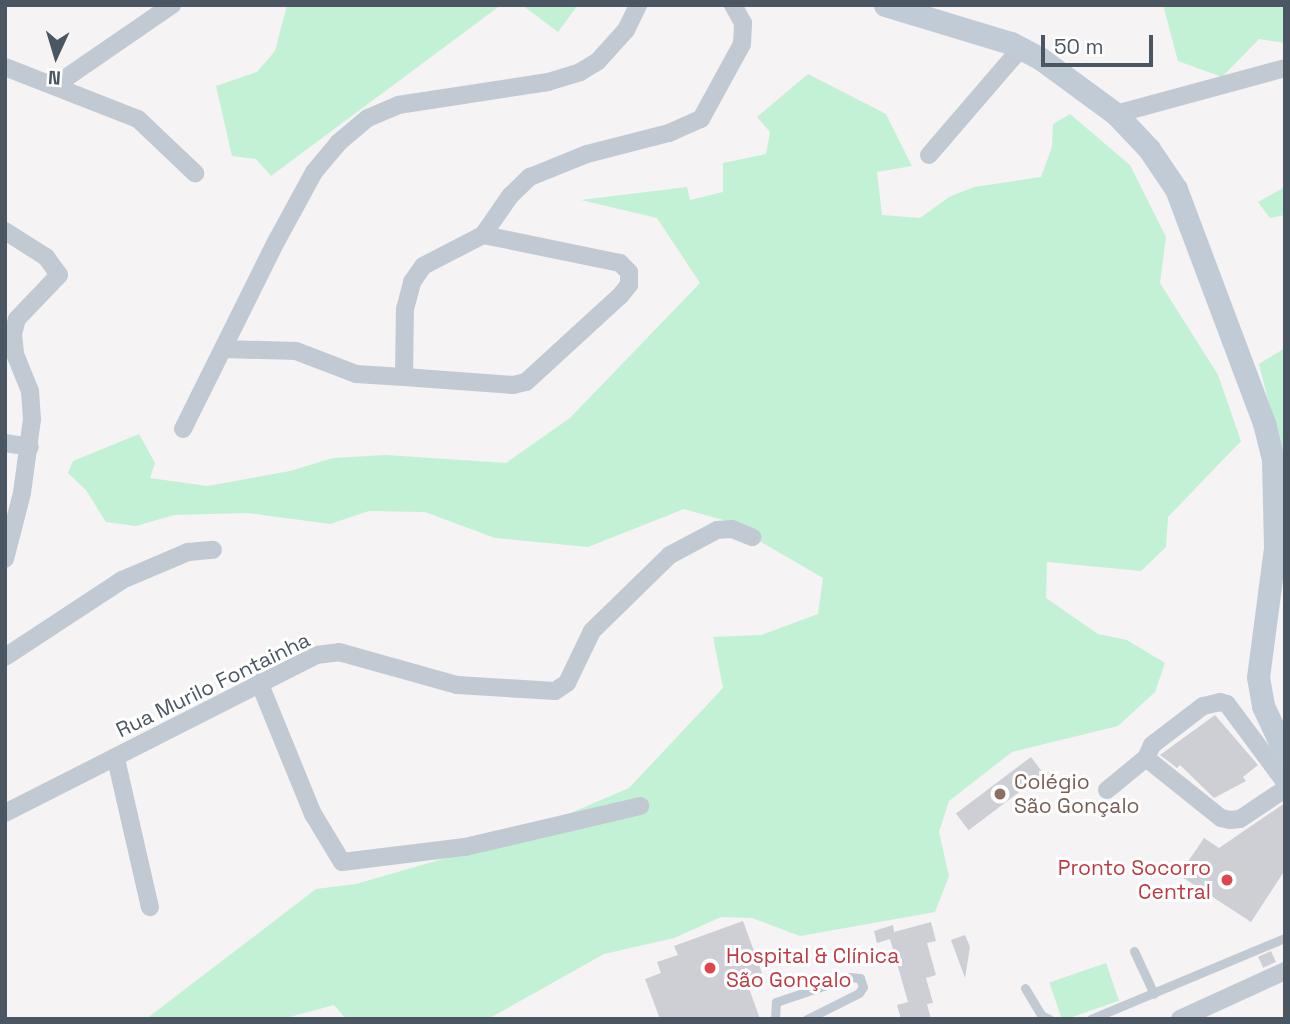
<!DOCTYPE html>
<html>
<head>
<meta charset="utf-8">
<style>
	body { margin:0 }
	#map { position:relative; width:1290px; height:1024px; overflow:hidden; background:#f5f3f3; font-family:"Space Grotesk",sans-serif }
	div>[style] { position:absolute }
	.green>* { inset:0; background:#c3f1d5; transform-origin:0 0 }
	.building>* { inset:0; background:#cdcfd5; transform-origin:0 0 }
	.lane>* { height:9px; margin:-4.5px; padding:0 4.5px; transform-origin:4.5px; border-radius:4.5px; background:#c1cad2 }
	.street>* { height:18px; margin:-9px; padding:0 9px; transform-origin:9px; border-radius:9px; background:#c1cad2 }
	.secondary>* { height:23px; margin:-11.5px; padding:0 11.5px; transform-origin:11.5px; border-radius:11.5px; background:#c1cbd6 }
	.dots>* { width:19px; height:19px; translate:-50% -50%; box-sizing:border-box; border:4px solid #fff; border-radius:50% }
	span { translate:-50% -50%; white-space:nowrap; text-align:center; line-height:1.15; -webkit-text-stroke:6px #fff; paint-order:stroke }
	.street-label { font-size:21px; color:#4a5661 }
	.education-label { font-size:21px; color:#785e54 }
	.left { translate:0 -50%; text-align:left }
	.health-label { font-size:21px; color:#be3a42 }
	.right { translate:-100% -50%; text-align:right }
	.frame { position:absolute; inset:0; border:7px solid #4a5661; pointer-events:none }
	.north { position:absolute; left:21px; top:21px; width:70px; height:70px; -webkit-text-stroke:5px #fff; paint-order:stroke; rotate:184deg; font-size:19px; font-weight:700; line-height:28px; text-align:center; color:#4a5661 }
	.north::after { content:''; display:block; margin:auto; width:24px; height:32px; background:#4a5661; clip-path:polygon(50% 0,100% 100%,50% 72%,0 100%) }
	.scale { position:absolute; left:1041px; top:35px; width:112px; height:32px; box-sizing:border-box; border:4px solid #4a5661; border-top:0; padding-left:9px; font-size:21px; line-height:24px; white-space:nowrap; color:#4a5661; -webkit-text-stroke:5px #fff; paint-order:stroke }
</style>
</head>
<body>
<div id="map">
	<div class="green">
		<div style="clip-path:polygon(287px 5px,501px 5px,271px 176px,256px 159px,232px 156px,216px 86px,257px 72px,275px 51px)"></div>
		<div style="clip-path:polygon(522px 5px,578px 5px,558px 32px)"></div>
		<div style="clip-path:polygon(1163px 5px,1285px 5px,1285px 43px,1259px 39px,1222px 77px,1178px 61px)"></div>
		<div style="clip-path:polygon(808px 74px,886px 114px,912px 166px,877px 172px,882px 215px,920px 218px,949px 197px,974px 187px,1041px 177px,1052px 147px,1053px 124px,1070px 114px,1130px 165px,1166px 237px,1160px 283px,1218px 375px,1241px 441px,1168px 517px,1166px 547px,1141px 571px,1047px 562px,1046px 598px,1098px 634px,1127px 640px,1165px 663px,1155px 692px,1118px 726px,1012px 752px,949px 801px,939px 832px,949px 876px,935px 912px,800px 936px,752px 918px,721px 917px,674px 938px,604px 954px,488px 1019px,346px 1019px,334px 1005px,282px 1019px,146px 1019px,316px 889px,356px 884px,505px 841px,629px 788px,723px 688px,713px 637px,761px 635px,818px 614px,823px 578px,723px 520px,684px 509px,588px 547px,495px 538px,425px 512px,369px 511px,330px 524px,248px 513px,174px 515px,136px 526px,106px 522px,86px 490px,68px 473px,73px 461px,139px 434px,155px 463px,150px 478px,207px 486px,290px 471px,333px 458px,386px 455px,506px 463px,570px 418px,700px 283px,657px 218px,581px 200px,687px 187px,690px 200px,723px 192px,723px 163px,766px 154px,770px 132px,757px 117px)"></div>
		<div style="clip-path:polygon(1285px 187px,1285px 215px,1270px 218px,1258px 202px)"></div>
		<div style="clip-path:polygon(1285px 348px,1285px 447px,1280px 448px,1259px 364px)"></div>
		<div style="left:1106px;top:963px;width:40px;height:60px;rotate:71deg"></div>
	</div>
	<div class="building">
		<div style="clip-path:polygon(1215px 715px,1258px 765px,1243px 777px,1246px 781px,1214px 798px,1180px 765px,1177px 768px,1160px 755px)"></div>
		<div style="left:1031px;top:757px;width:21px;height:94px;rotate:53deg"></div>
		<div style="clip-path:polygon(1285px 803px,1285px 870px,1251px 922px,1179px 875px,1204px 838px,1219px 848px)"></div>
		<div style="clip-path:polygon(743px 921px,762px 973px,746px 980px,760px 1019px,660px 1019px,645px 979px,661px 973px,657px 962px,678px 955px,674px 946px)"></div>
		<div style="clip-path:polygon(931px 922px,936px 941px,927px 943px,936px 975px,926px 978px,933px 1003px,927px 1004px,931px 1019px,901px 1019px,897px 1005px,908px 1002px,890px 939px,877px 943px,874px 931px,893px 925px,894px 932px)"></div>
		<div style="clip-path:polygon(965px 935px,970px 947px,965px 978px,951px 940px)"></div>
		<div style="left:1271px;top:951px;width:12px;height:14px;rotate:66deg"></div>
	</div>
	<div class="lane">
		<div style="left:1134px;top:951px;width:47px;rotate:65.1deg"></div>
		<div style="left:1025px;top:988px;width:31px;rotate:59deg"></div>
		<div style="left:1041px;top:1015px;width:9px;rotate:27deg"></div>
		<div style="left:775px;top:1019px;width:17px;rotate:-87deg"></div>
		<div style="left:776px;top:1002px;width:78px;rotate:-18.7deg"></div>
		<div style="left:850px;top:977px;width:10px;rotate:6deg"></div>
		<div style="left:860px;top:978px;width:9px;rotate:72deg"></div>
		<div style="left:863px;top:987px;width:7px;rotate:124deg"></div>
		<div style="left:859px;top:993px;width:58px;rotate:153.4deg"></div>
		<div style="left:1091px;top:1019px;width:210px;rotate:-22.7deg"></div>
	</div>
	<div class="street">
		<div style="left:5px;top:67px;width:143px;rotate:21.4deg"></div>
		<div style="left:138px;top:119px;width:79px;rotate:43.5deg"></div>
		<div style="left:57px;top:84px;width:140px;rotate:-34.5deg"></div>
		<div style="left:1116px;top:114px;width:175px;rotate:-15.2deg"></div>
		<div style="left:929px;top:155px;width:143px;rotate:-49.3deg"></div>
		<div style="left:5px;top:231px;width:49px;rotate:32.4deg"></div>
		<div style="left:46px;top:257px;width:22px;rotate:54deg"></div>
		<div style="left:59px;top:275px;width:61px;rotate:133.7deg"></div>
		<div style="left:17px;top:319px;width:16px;rotate:105deg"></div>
		<div style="left:13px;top:334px;width:20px;rotate:84deg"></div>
		<div style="left:15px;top:354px;width:40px;rotate:68deg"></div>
		<div style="left:30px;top:391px;width:28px;rotate:86deg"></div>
		<div style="left:32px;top:419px;width:75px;rotate:97.7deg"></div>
		<div style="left:22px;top:493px;width:68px;rotate:104.4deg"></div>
		<div style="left:224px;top:349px;width:72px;rotate:1.6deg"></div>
		<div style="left:296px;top:351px;width:64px;rotate:21deg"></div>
		<div style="left:356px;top:374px;width:48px;rotate:3.6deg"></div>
		<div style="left:404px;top:377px;width:68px;rotate:-89.2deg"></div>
		<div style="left:405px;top:309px;width:28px;rotate:-75deg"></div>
		<div style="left:412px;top:282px;width:19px;rotate:-55deg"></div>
		<div style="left:423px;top:266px;width:68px;rotate:-27.3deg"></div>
		<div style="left:404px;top:377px;width:109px;rotate:4.2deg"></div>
		<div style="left:513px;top:385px;width:13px;rotate:-13deg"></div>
		<div style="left:526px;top:382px;width:127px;rotate:-42.5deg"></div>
		<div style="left:620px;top:296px;width:14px;rotate:-51deg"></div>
		<div style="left:629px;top:285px;width:13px;rotate:-90deg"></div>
		<div style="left:629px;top:272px;width:13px;rotate:-135deg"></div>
		<div style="left:620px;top:263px;width:140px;rotate:-168.4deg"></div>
		<div style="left:483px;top:235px;width:47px;rotate:-55.3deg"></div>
		<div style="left:510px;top:196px;width:28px;rotate:-44deg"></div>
		<div style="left:530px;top:177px;width:61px;rotate:-22deg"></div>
		<div style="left:587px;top:154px;width:85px;rotate:-14.4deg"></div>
		<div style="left:669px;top:133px;width:35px;rotate:-24deg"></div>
		<div style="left:701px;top:119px;width:85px;rotate:-61.3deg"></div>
		<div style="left:742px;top:44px;width:21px;rotate:-87deg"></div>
		<div style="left:743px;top:23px;width:21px;rotate:-119deg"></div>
		<div style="left:183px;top:429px;width:211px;rotate:-63.6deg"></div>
		<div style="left:277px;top:240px;width:77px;rotate:-61.4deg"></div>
		<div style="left:314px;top:172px;width:38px;rotate:-50deg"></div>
		<div style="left:338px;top:143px;width:39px;rotate:-40deg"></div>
		<div style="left:368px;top:118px;width:33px;rotate:-23deg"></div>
		<div style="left:398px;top:105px;width:152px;rotate:-8.7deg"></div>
		<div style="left:548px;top:82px;width:34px;rotate:-17deg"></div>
		<div style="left:580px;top:72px;width:21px;rotate:-31deg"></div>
		<div style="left:598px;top:61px;width:42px;rotate:-47.9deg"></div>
		<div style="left:626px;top:30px;width:28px;rotate:-64deg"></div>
		<div style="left:5px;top:443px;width:25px;rotate:9deg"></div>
		<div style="left:5px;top:657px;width:140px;rotate:-33.3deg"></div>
		<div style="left:122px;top:580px;width:72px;rotate:-23deg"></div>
		<div style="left:188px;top:552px;width:25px;rotate:-5deg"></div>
		<div style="left:259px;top:682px;width:143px;rotate:67.8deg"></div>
		<div style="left:313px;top:814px;width:56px;rotate:58.9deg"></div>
		<div style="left:342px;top:862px;width:124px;rotate:-7deg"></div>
		<div style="left:465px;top:847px;width:180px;rotate:-13.2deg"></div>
		<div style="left:1146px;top:758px;width:14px;rotate:-65deg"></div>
		<div style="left:1152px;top:745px;width:64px;rotate:-37.4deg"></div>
		<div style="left:1203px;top:706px;width:17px;rotate:-13deg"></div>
		<div style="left:1220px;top:702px;width:7px;rotate:16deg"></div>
		<div style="left:1227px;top:704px;width:97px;rotate:53.4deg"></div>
		<div style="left:116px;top:759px;width:152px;rotate:77.1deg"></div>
		<div style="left:1107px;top:790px;width:50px;rotate:-39.4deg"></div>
		<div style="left:1146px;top:758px;width:96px;rotate:38.7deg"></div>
		<div style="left:1221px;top:818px;width:9px;rotate:13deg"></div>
		<div style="left:1230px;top:820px;width:10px;rotate:-6deg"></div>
		<div style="left:1240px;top:819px;width:54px;rotate:-33.7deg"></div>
		<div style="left:5px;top:813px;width:349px;rotate:-26.9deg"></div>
		<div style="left:316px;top:655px;width:23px;rotate:-7deg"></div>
		<div style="left:339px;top:652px;width:123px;rotate:15.6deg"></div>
		<div style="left:457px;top:685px;width:98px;rotate:3.5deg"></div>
		<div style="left:555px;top:691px;width:14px;rotate:-34deg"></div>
		<div style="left:567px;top:683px;width:58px;rotate:-64.3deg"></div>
		<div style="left:592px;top:631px;width:109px;rotate:-44.3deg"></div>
		<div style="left:670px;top:555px;width:53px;rotate:-28deg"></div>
		<div style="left:717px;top:530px;width:15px;rotate:-4deg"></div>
		<div style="left:732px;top:529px;width:22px;rotate:22deg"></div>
		<div style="left:1180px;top:1019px;width:115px;rotate:-24.6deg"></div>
	</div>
	<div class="secondary">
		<div style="left:885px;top:5px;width:132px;rotate:16.8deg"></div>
		<div style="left:1011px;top:43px;width:34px;rotate:28deg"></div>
		<div style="left:1041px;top:59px;width:93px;rotate:36.3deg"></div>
		<div style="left:1116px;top:114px;width:48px;rotate:46.7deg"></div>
		<div style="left:1149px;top:149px;width:48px;rotate:56deg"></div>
		<div style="left:1176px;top:189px;width:250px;rotate:69.4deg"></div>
		<div style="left:1264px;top:423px;width:37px;rotate:76deg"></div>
		<div style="left:1273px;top:459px;width:89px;rotate:88.7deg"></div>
		<div style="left:1275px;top:548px;width:130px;rotate:97.5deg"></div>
		<div style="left:1258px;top:677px;width:29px;rotate:80deg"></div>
		<div style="left:1263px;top:706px;width:52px;rotate:64.9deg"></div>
	</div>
	<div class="dots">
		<div style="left:1000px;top:794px;background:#8d6e63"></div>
		<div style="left:1227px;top:880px;background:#e0444e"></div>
		<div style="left:710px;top:968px;background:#e0444e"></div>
	</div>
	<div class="street-label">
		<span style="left:213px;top:685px;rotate:-26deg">Rua Murilo Fontainha</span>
	</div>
	<div class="education-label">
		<span class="left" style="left:1014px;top:794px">Colégio<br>São Gonçalo</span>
	</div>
	<div class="health-label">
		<span class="right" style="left:1211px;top:880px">Pronto Socorro<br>Central</span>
		<span class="left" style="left:726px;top:968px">Hospital &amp; Clínica<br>São Gonçalo</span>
	</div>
	<div class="frame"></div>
	<div class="north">N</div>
	<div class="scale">50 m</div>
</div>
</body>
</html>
